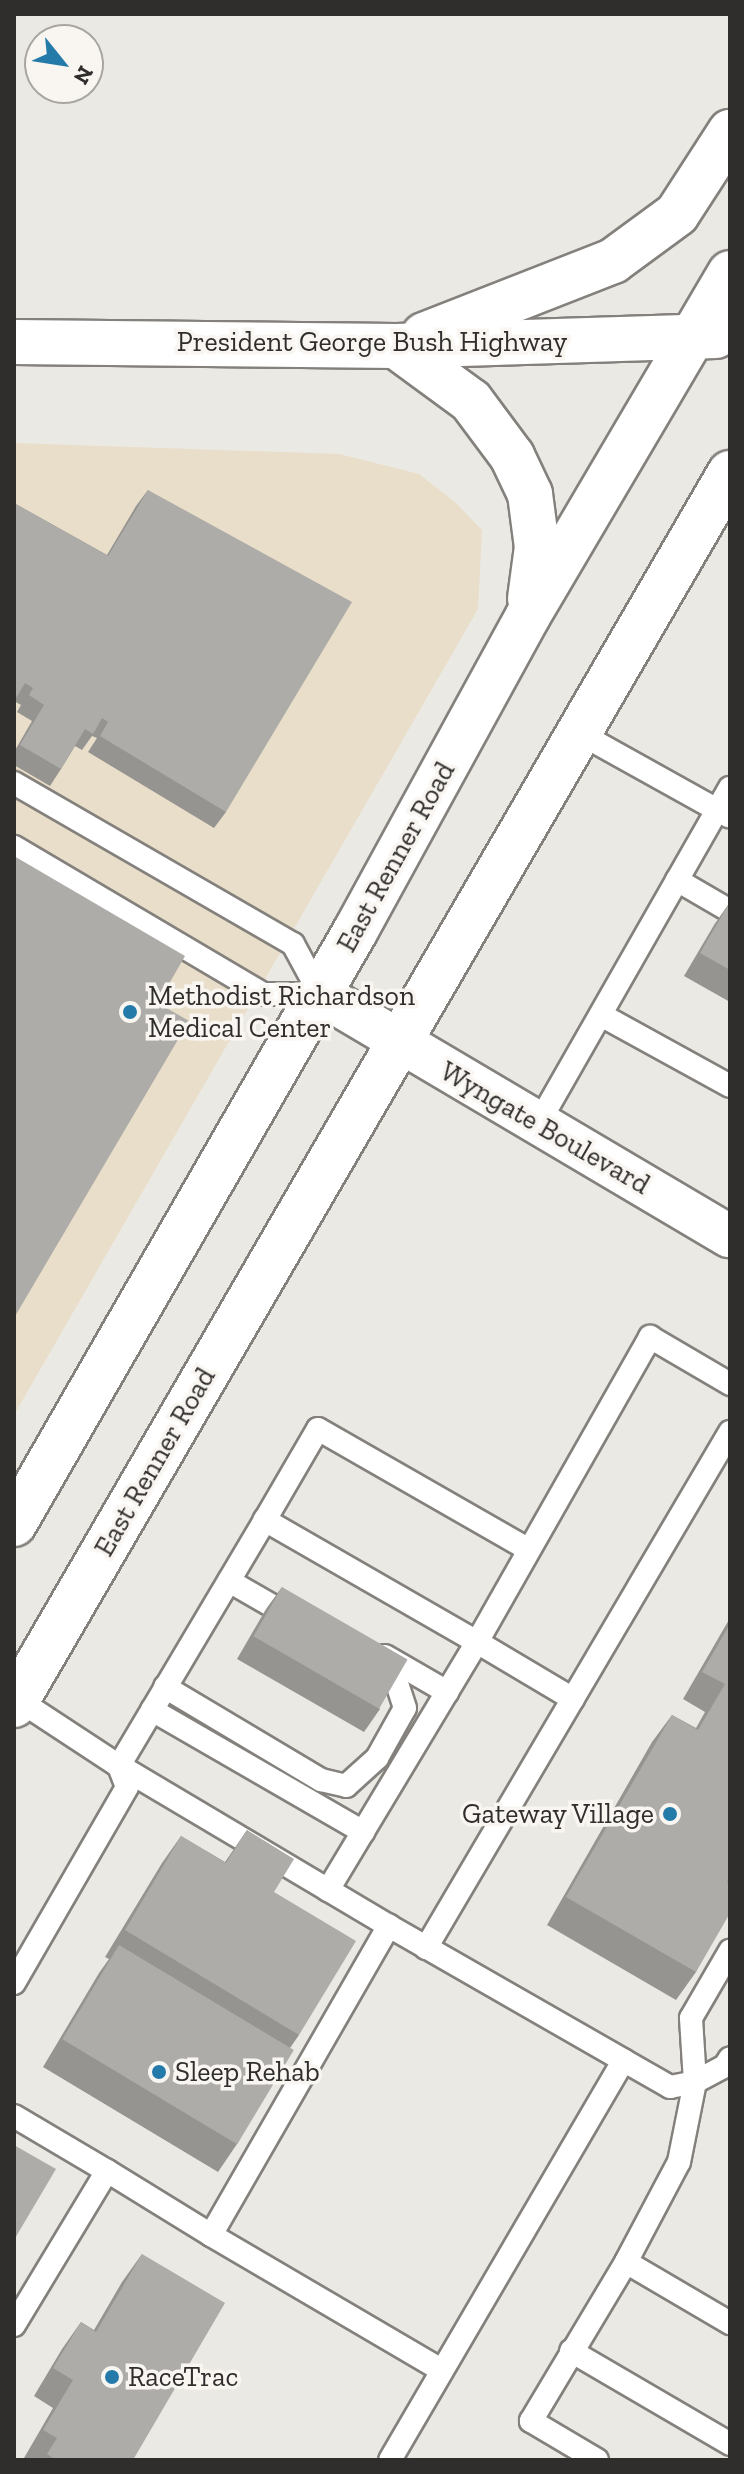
<!DOCTYPE html>
<html>
<head>
<meta charset="utf-8">
<style>
	body { margin:0 }
	#map { position:relative; width:744px; height:2474px; overflow:hidden; background:#ebe9e4; font-family:"Zilla Slab",serif }
	div>[style] { position:absolute }
	.medical>* { inset:0; background:#e9dec9 }
	.roads { filter:drop-shadow(2px 0 #84817d) drop-shadow(-2px 0 #84817d) drop-shadow(0 2px #84817d) drop-shadow(0 -2px #84817d) }
	.service>* { height:22px; margin:-11px; padding:0 11px; transform-origin:11px; border-radius:11px; background:#fff }
	.minor>* { height:42px; margin:-21px; padding:0 21px; transform-origin:21px; border-radius:21px; background:#fff }
	.secondary>* { height:44px; margin:-22px; padding:0 22px; transform-origin:22px; border-radius:22px; background:#fff }
	.wall>* { inset:0; background:#969490 }
	.building>* { inset:0; background:#aeaca8; transform-origin:0 0 }
	.dots>* { width:22px; height:22px; translate:-50% -50%; box-sizing:border-box; border:4px solid #f9f6f2; border-radius:50% }
	span { translate:-50% -50%; white-space:nowrap; text-align:center; line-height:1.15; -webkit-text-stroke:7px #f9f6f2; paint-order:stroke }
	.street-label { font-size:28px; color:#2f2e2d }
	.poi-label { font-size:28px; color:#2f2e2d }
	.left { translate:0 -50%; text-align:left }
	.right { translate:-100% -50%; text-align:right }
	.frame { position:absolute; inset:0; border:16px solid #2f2e2d; pointer-events:none }
	.north { position:absolute; left:24px; top:24px; width:80px; height:80px; box-sizing:border-box; background:#f9f6f2; border:2px solid #a8a6a3; border-radius:50%; rotate:120deg; font-size:22px; font-weight:700; line-height:32px; text-align:center; color:#2f2e2d }
	.north::after { content:''; display:block; margin:auto; width:28px; height:36px; background:#247aa9; clip-path:polygon(50% 0,100% 100%,50% 72%,0 100%) }
</style>
</head>
<body>
<div id="map">
	<div class="medical">
		<div style="clip-path:polygon(14px 443px,339px 454px,419px 474px,455px 502px,482px 530px,478px 609px,14px 1415px)"></div>
	</div>
	<div class="roads">
		<div class="service">
			<div style="left:579px;top:733px;width:171px;rotate:29.1deg"></div>
			<div style="left:14px;top:783px;width:322px;rotate:30deg"></div>
			<div style="left:293px;top:944px;width:57px;rotate:61.6deg"></div>
			<div style="left:320px;top:994px;width:57px;rotate:180deg"></div>
			<div style="left:263px;top:994px;width:289px;rotate:-149.4deg"></div>
			<div style="left:677px;top:880px;width:61px;rotate:30.3deg"></div>
			<div style="left:601px;top:1015px;width:147px;rotate:28.8deg"></div>
			<div style="left:538px;top:1124px;width:387px;rotate:-60.3deg"></div>
			<div style="left:229px;top:1581px;width:76px;rotate:29.9deg"></div>
			<div style="left:385px;top:1656px;width:72px;rotate:30.1deg"></div>
			<div style="left:165px;top:1687px;width:182px;rotate:30.8deg"></div>
			<div style="left:321px;top:1780px;width:26px;rotate:13deg"></div>
			<div style="left:346px;top:1786px;width:42px;rotate:-42.1deg"></div>
			<div style="left:377px;top:1758px;width:57px;rotate:-60.8deg"></div>
			<div style="left:405px;top:1708px;width:33px;rotate:-108deg"></div>
			<div style="left:395px;top:1677px;width:24px;rotate:-150deg"></div>
			<div style="left:573px;top:1699px;width:112px;rotate:-149.3deg"></div>
			<div style="left:477px;top:1642px;width:351px;rotate:-60.4deg"></div>
			<div style="left:650px;top:1337px;width:93px;rotate:30.4deg"></div>
			<div style="left:152px;top:1710px;width:244px;rotate:30deg"></div>
			<div style="left:328px;top:1890px;width:289px;rotate:-59deg"></div>
			<div style="left:477px;top:1642px;width:245px;rotate:-150.1deg"></div>
			<div style="left:265px;top:1520px;width:105px;rotate:-59.8deg"></div>
			<div style="left:318px;top:1429px;width:243px;rotate:29.8deg"></div>
			<div style="left:389px;top:1926px;width:324px;rotate:29.8deg"></div>
			<div style="left:670px;top:2087px;width:25px;rotate:-11deg"></div>
			<div style="left:695px;top:2082px;width:34px;rotate:-28deg"></div>
			<div style="left:725px;top:2066px;width:9px;rotate:-58deg"></div>
			<div style="left:426px;top:1948px;width:599px;rotate:-59.5deg"></div>
			<div style="left:14px;top:1983px;width:226px;rotate:-60deg"></div>
			<div style="left:127px;top:1787px;width:22px;rotate:-111deg"></div>
			<div style="left:119px;top:1766px;width:122px;rotate:-146.7deg"></div>
			<div style="left:14px;top:2116px;width:108px;rotate:30.6deg"></div>
			<div style="left:107px;top:2171px;width:180px;rotate:121.1deg"></div>
			<div style="left:107px;top:2171px;width:122px;rotate:31.6deg"></div>
			<div style="left:211px;top:2235px;width:357px;rotate:-60.1deg"></div>
			<div style="left:389px;top:1926px;width:314px;rotate:-149.3deg"></div>
			<div style="left:119px;top:1766px;width:286px;rotate:-59.3deg"></div>
			<div style="left:211px;top:2235px;width:267px;rotate:30.4deg"></div>
			<div style="left:626px;top:2262px;width:121px;rotate:30.4deg"></div>
			<div style="left:571px;top:2351px;width:184px;rotate:30.3deg"></div>
			<div style="left:390px;top:2460px;width:463px;rotate:-59.7deg"></div>
			<div style="left:597px;top:2460px;width:77px;rotate:-149.4deg"></div>
			<div style="left:531px;top:2421px;width:185px;rotate:-59.1deg"></div>
			<div style="left:626px;top:2262px;width:113px;rotate:-62.1deg"></div>
			<div style="left:679px;top:2162px;width:82px;rotate:-78.7deg"></div>
			<div style="left:695px;top:2082px;width:64px;rotate:-93.6deg"></div>
			<div style="left:691px;top:2018px;width:78px;rotate:-59.8deg"></div>
		</div>
		<div class="minor">
			<div style="left:320px;top:994px;width:476px;rotate:30.6deg"></div>
		</div>
		<div class="secondary">
			<div style="left:424px;top:335px;width:203px;rotate:-21.4deg"></div>
			<div style="left:613px;top:261px;width:79px;rotate:-36.3deg"></div>
			<div style="left:677px;top:214px;width:98px;rotate:-57.1deg"></div>
			<div style="left:14px;top:342px;width:382px;rotate:0.6deg"></div>
			<div style="left:396px;top:346px;width:320px;rotate:-1.8deg"></div>
			<div style="left:396px;top:346px;width:93px;rotate:36.3deg"></div>
			<div style="left:471px;top:401px;width:69px;rotate:53.3deg"></div>
			<div style="left:512px;top:456px;width:42px;rotate:64.7deg"></div>
			<div style="left:530px;top:494px;width:53px;rotate:82.5deg"></div>
			<div style="left:537px;top:547px;width:52px;rotate:97.7deg"></div>
			<div style="left:14px;top:1524px;width:685px;rotate:-60.07deg"></div>
			<div style="left:356px;top:930px;width:358px;rotate:-61.3deg"></div>
			<div style="left:528px;top:616px;width:398px;rotate:-59.5deg"></div>
			<div style="left:14px;top:1705px;width:1425px;rotate:-59.84deg"></div>
		</div>
	</div>
	<div class="wall">
		<div style="clip-path:polygon(148px 490px,226px 812px,214px 828px,88px 752px,97px 738px,92px 736px,82px 750px,75px 746px,61px 769px,50px 786px,14px 765px,14px 752px,32px 721px,17px 712px,21px 705px,14px 701px,14px 503px,107px 555px,136px 506px)"></div>
		<div style="clip-path:polygon(730px 902px,730px 1002px,684px 976px,714px 925px)"></div>
		<div style="clip-path:polygon(282px 1587px,380px 1709px,364px 1732px,237px 1659px,266px 1609px)"></div>
		<div style="clip-path:polygon(730px 1618px,730px 1877px,696px 1972px,676px 2000px,547px 1925px,652px 1742px,672px 1715px,696px 1728px,705px 1712px,683px 1699px)"></div>
		<div style="clip-path:polygon(247px 1830px,274px 1892px,299px 2035px,290px 2048px,237px 2144px,218px 2172px,43px 2067px,99px 1973px,109px 1959px,105px 1957px,162px 1863px,181px 1836px,225px 1862px)"></div>
		<div style="clip-path:polygon(142px 2254px,133px 2460px,28px 2460px,24px 2458px,53px 2408px,34px 2396px,62px 2349px,81px 2322px,94px 2330px,122px 2282px)"></div>
	</div>
	<div class="building">
		<div style="clip-path:polygon(148px 490px,352px 602px,226px 812px,100px 736px,108px 722px,102px 718px,93px 734px,85px 729px,61px 769px,20px 745px,44px 705px,29px 695px,33px 688px,25px 683px,16px 698px,14px 696px,14px 503px,108px 556px)"></div>
		<div style="clip-path:polygon(14px 856px,185px 956px,158px 1003px,189px 1021px,14px 1318px)"></div>
		<div style="clip-path:polygon(730px 902px,730px 970px,700px 953px)"></div>
		<div style="left:282px;top:1587px;width:145px;height:57px;rotate:30deg"></div>
		<div style="clip-path:polygon(730px 1624px,730px 1877px,727px 1882px,730px 1884px,730px 1913px,696px 1972px,566px 1897px,672px 1715px,698px 1730px,725px 1684px,702px 1672px)"></div>
		<div style="clip-path:polygon(247px 1830px,294px 1859px,274px 1892px,356px 1941px,299px 2035px,125px 1930px,181px 1836px,226px 1863px)"></div>
		<div style="left:119px;top:1945px;width:204px;height:110px;rotate:31deg"></div>
		<div style="clip-path:polygon(14px 2145px,56px 2169px,14px 2240px)"></div>
		<div style="clip-path:polygon(142px 2254px,225px 2303px,133px 2460px,56px 2460px,47px 2454px,57px 2438px,43px 2430px,73px 2380px,53px 2368px,81px 2322px,96px 2332px)"></div>
	</div>
	<div class="dots">
		<div style="left:130px;top:1012px;background:#247aa9"></div>
		<div style="left:670px;top:1814px;background:#247aa9"></div>
		<div style="left:159px;top:2072px;background:#247aa9"></div>
		<div style="left:112px;top:2377px;background:#247aa9"></div>
	</div>
	<div class="street-label">
		<span style="left:372px;top:342px">President George Bush Highway</span>
		<span style="left:396px;top:857px;rotate:-61deg">East Renner Road</span>
		<span style="left:545px;top:1128px;rotate:30deg">Wyngate Boulevard</span>
		<span style="left:155px;top:1462px;rotate:-60deg">East Renner Road</span>
	</div>
	<div class="poi-label">
		<span class="left" style="left:148px;top:1012px">Methodist Richardson<br>Medical Center</span>
		<span class="right" style="left:654px;top:1814px">Gateway Village</span>
		<span class="left" style="left:175px;top:2072px">Sleep Rehab</span>
		<span class="left" style="left:128px;top:2377px">RaceTrac</span>
	</div>
	<div class="frame"></div>
	<div class="north">N</div>
</div>
</body>
</html>
